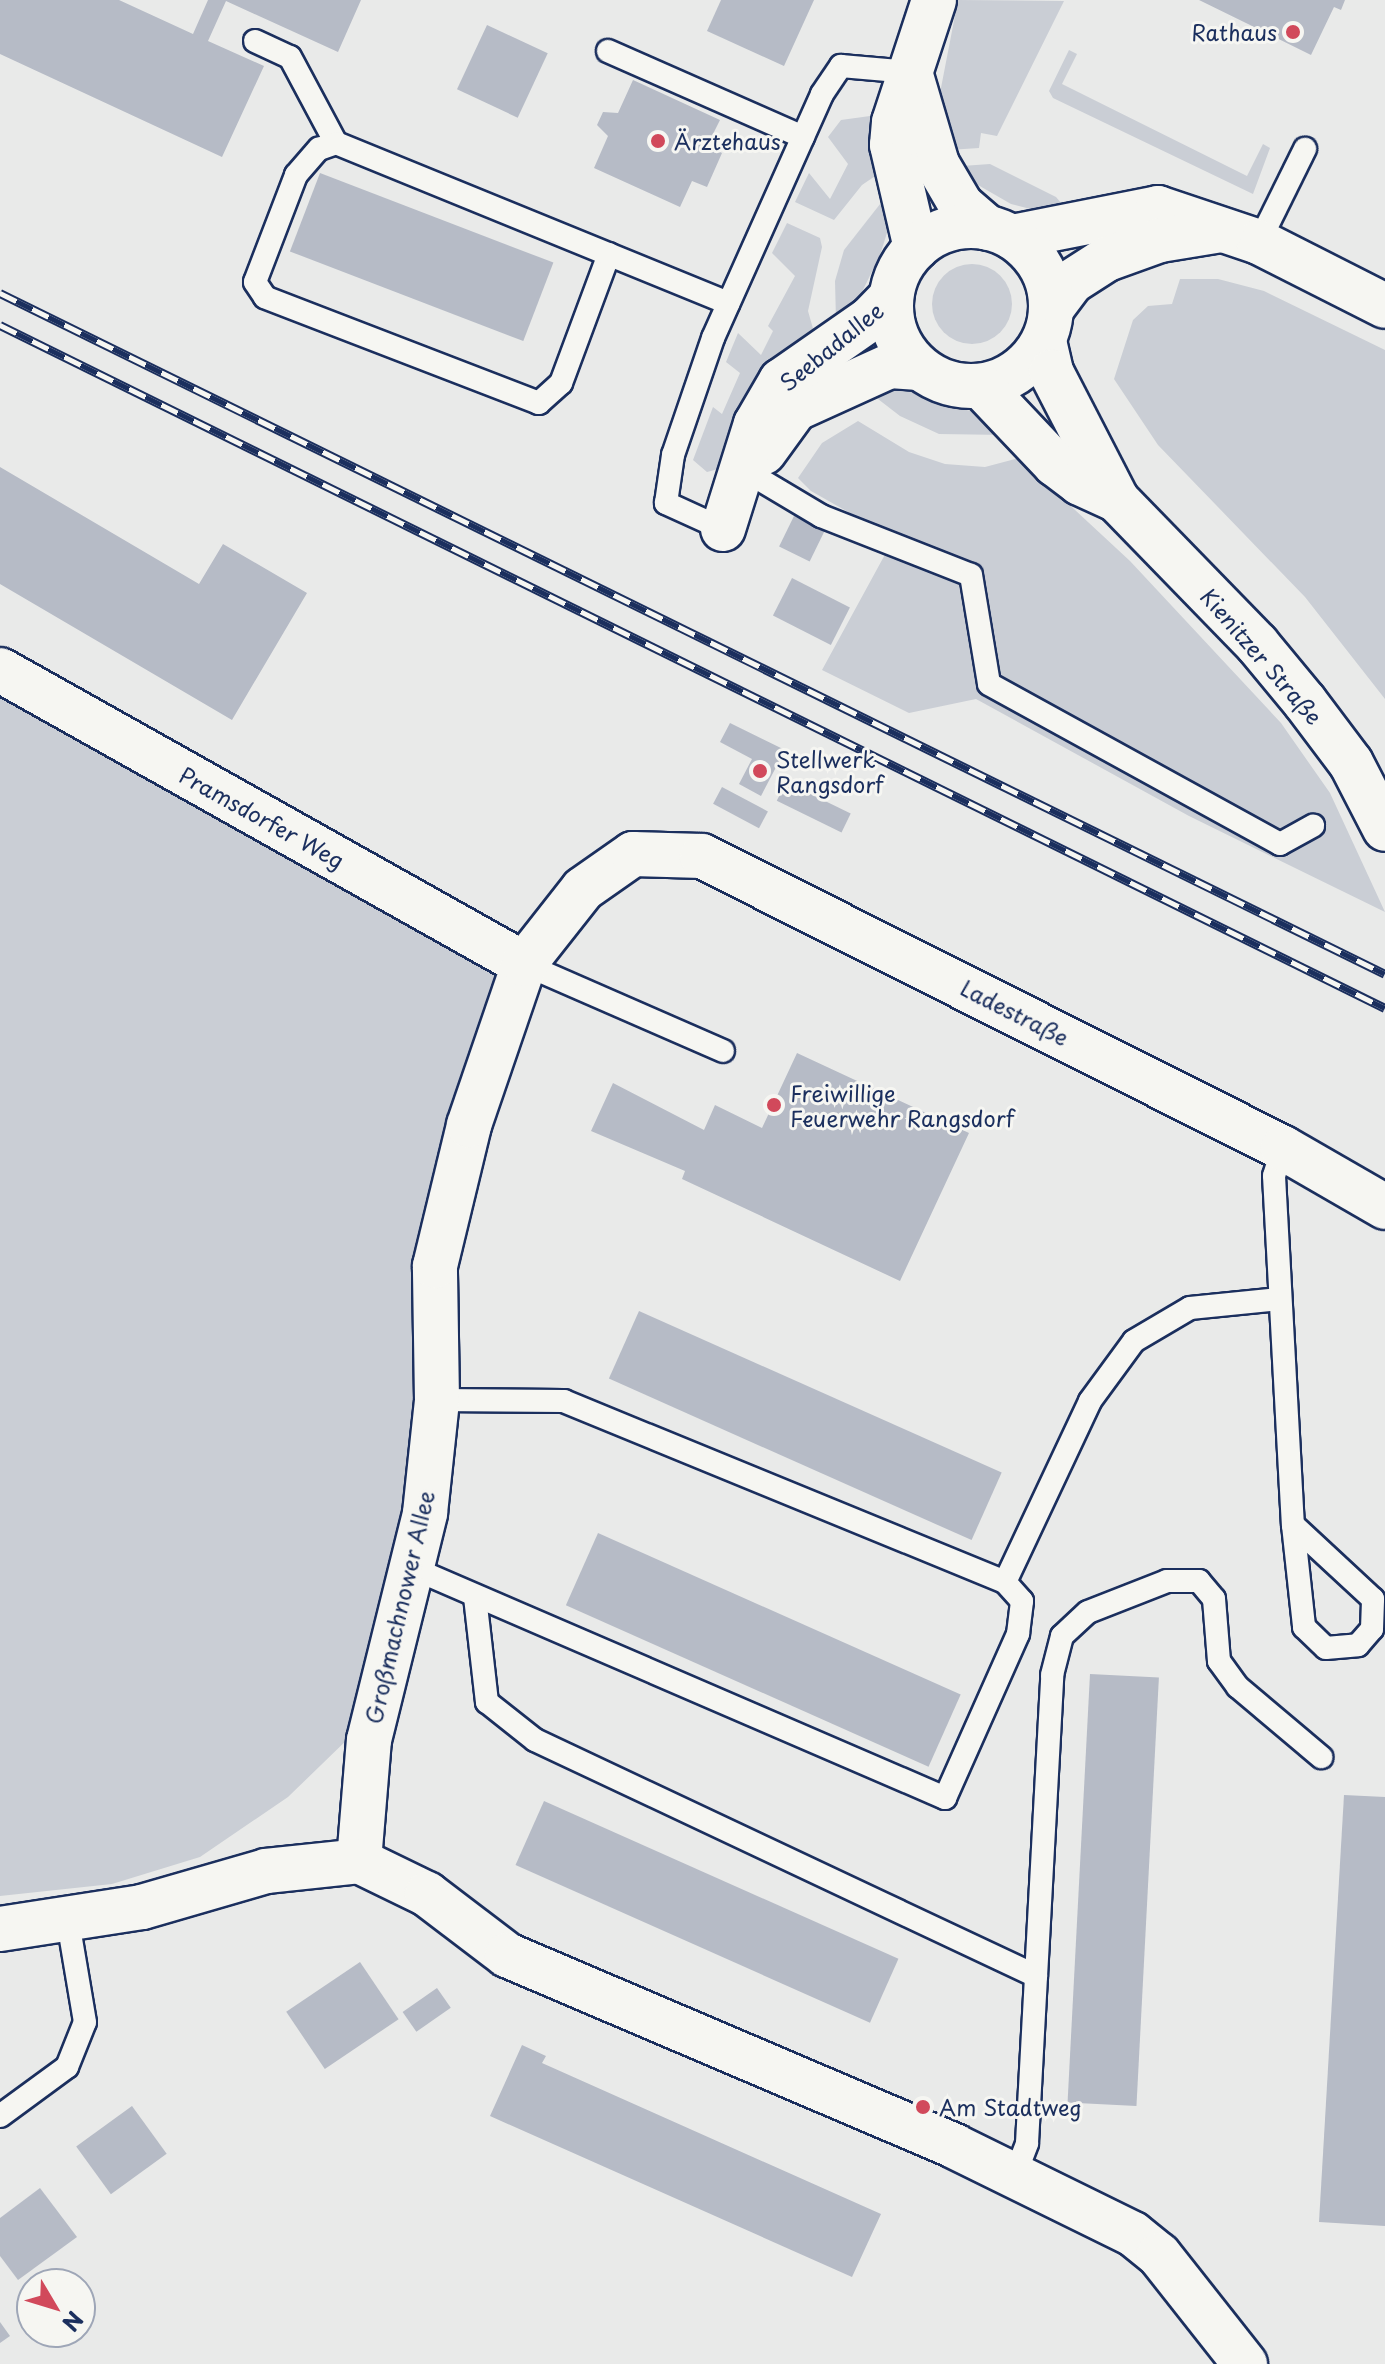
<!DOCTYPE html>
<html>
<head>
<meta charset="utf-8">
<style>
	body { margin:0 }
	#map { position:relative; width:1385px; height:2364px; overflow:hidden; background:#e9eae9; font-family:"Playpen Sans",sans-serif }
	div>[style] { position:absolute }
	.green>* { inset:0; background:#caced5 }
	.round { border-radius:50% }
	.building>* { inset:0; background:#b6bbc6; transform-origin:0 0 }
	.roads { filter:drop-shadow(2px 0 #1b2f5e) drop-shadow(-2px 0 #1b2f5e) drop-shadow(0 2px #1b2f5e) drop-shadow(0 -2px #1b2f5e) }
	.service>* { height:22px; margin:-11px; padding:0 11px; transform-origin:11px; border-radius:11px; background:#f6f6f2 }
	.minor>* { height:44px; margin:-22px; padding:0 22px; transform-origin:22px; border-radius:22px; background:#f6f6f2 }
	.tertiary>* { height:44px; margin:-22px; padding:0 22px; transform-origin:22px; border-radius:22px; background:#f6f6f2 }
	.tertiary>.ring { margin:-22px; padding:0; box-sizing:content-box; background:none; border:44px solid #f6f6f2; border-radius:50% }
	.rail>* { height:9px; margin-top:-4.5px; transform-origin:0; background:repeating-linear-gradient(90deg,#f6f6f2 0 18px,#1b2f5e 0 36px); box-sizing:border-box; border-block:2px solid #1b2f5e }
	.dots>* { width:22px; height:22px; translate:-50% -50%; box-sizing:border-box; border:4px solid #f6f6f2; border-radius:50% }
	span { translate:-50% -50%; white-space:nowrap; text-align:center; line-height:1.15; -webkit-text-stroke:6px #f6f6f2; paint-order:stroke }
	.poi-label { font-size:22px; color:#1b2f5e }
	.right { translate:-100% -50%; text-align:right }
	.left { translate:0 -50%; text-align:left }
	.street-label { font-size:22px; color:#1b2f5e }
	.north { position:absolute; left:16px; top:2268px; width:80px; height:80px; box-sizing:border-box; background:#f6f6f2; border:2px solid #9ea6b7; border-radius:50%; rotate:128deg; font-size:22px; font-weight:700; line-height:32px; text-align:center; color:#1b2f5e }
	.north::after { content:''; display:block; margin:auto; width:28px; height:36px; background:#d1495b; clip-path:polygon(50% 0,100% 100%,50% 72%,0 100%) }
</style>
</head>
<body>
<div id="map">
	<div class="green">
		<div style="clip-path:polygon(958px 0,1064px 1px,997px 136px,981px 133px,979px 148px,949px 150px,940px 93px)"></div>
		<div style="clip-path:polygon(1069px 50px,1077px 54px,1062px 84px,1247px 176px,1263px 144px,1270px 148px,1253px 194px,1053px 98px,1049px 91px)"></div>
		<div style="clip-path:polygon(870px 116px,884px 170px,862px 185px,834px 220px,795px 202px,809px 173px,830px 199px,848px 164px,828px 137px,841px 120px)"></div>
		<div style="clip-path:polygon(990px 164px,1056px 197px,1067px 210px,1042px 212px,1011px 204px,978px 185px,962px 166px)"></div>
		<div style="clip-path:polygon(884px 199px,892px 217px,880px 255px,861px 294px,836px 320px,835px 281px,844px 250px)"></div>
		<div style="clip-path:polygon(787px 223px,820px 238px,822px 247px,808px 311px,814px 332px,722px 468px,707px 472px,693px 460px,713px 407px,722px 414px,740px 373px,726px 362px,738px 333px,761px 355px,773px 331px,768px 326px,795px 276px,772px 253px)"></div>
		<div class="round" style="left:932px;top:264px;width:80px;height:80px"></div>
		<div style="clip-path:polygon(1180px 279px,1218px 279px,1264px 291px,1385px 350px,1385px 699px,1305px 597px,1158px 445px,1114px 379px,1133px 320px,1148px 306px,1172px 304px)"></div>
		<div style="clip-path:polygon(898px 385px,937px 403px,975px 412px,1006px 435px,939px 434px,900px 416px,865px 389px)"></div>
		<div style="clip-path:polygon(858px 421px,909px 452px,945px 464px,985px 467px,1019px 458px,1130px 561px,1281px 723px,1330px 793px,1385px 912px,1189px 816px,976px 699px,909px 713px,822px 670px,894px 538px,811px 491px,798px 478px,822px 443px)"></div>
		<div style="clip-path:polygon(0 670px,524px 964px,469px 1125px,437px 1400px,353px 1734px,288px 1797px,200px 1857px,112px 1884px,0 1896px)"></div>
	</div>
	<div class="building">
		<div style="clip-path:polygon(0 0,119px 0,193px 34px,208px 0,361px 0,338px 52px,226px 1px,208px 41px,264px 66px,222px 157px,0 54px)"></div>
		<div style="clip-path:polygon(721px 0,814px 0,784px 66px,707px 31px)"></div>
		<div style="clip-path:polygon(1199px 0,1345px 0,1341px 10px,1334px 7px,1311px 55px)"></div>
		<div style="left:487px;top:25px;width:67px;height:71px;rotate:25deg"></div>
		<div style="clip-path:polygon(633px 80px,720px 120px,707px 146px,722px 153px,707px 187px,692px 181px,680px 207px,594px 168px,608px 136px,597px 125px,603px 112px,618px 113px)"></div>
		<div style="left:320px;top:173px;width:250px;height:84px;rotate:21deg"></div>
		<div style="clip-path:polygon(0 467px,199px 584px,223px 544px,307px 593px,232px 720px,0 584px)"></div>
		<div style="left:794px;top:516px;width:34px;height:34px;rotate:26deg"></div>
		<div style="left:792px;top:578px;width:65px;height:42px;rotate:27deg"></div>
		<div style="clip-path:polygon(730px 723px,785px 750px,761px 796px,739px 784px,752px 759px,720px 742px)"></div>
		<div style="left:786px;top:782px;width:72px;height:21px;rotate:26deg"></div>
		<div style="left:722px;top:787px;width:52px;height:19px;rotate:28deg"></div>
		<div style="clip-path:polygon(797px 1053px,969px 1133px,900px 1281px,682px 1179px,685px 1171px,591px 1131px,613px 1083px,704px 1130px,715px 1105px,762px 1128px)"></div>
		<div style="left:639px;top:1311px;width:397px;height:74px;rotate:24deg"></div>
		<div style="left:598px;top:1533px;width:397px;height:79px;rotate:24deg"></div>
		<div style="left:1090px;top:1674px;width:69px;height:429px;rotate:3deg"></div>
		<div style="clip-path:polygon(1344px 1795px,1385px 1797px,1385px 2226px,1319px 2222px)"></div>
		<div style="left:544px;top:1801px;width:388px;height:70px;rotate:24deg"></div>
		<div style="left:360px;top:1962px;width:69px;height:89px;rotate:56deg"></div>
		<div style="left:437px;top:1988px;width:24px;height:42px;rotate:55deg"></div>
		<div style="clip-path:polygon(522px 2045px,546px 2056px,542px 2063px,881px 2214px,852px 2277px,490px 2116px)"></div>
		<div style="left:132px;top:2106px;width:59px;height:69px;rotate:54deg"></div>
		<div style="clip-path:polygon(40px 2188px,77px 2237px,18px 2280px,0 2256px,0 2218px)"></div>
		<div style="clip-path:polygon(0 2322px,10px 2336px,0 2343px)"></div>
	</div>
	<div class="roads">
		<div class="service">
			<div style="left:255px;top:41px;width:38px;rotate:25deg"></div>
			<div style="left:290px;top:57px;width:98px;rotate:61.9deg"></div>
			<div style="left:608px;top:51px;width:213px;rotate:23.8deg"></div>
			<div style="left:1259px;top:242px;width:104px;rotate:-63.7deg"></div>
			<div style="left:609px;top:254px;width:138px;rotate:110.4deg"></div>
			<div style="left:561px;top:383px;width:30px;rotate:138deg"></div>
			<div style="left:539px;top:403px;width:294px;rotate:-158.9deg"></div>
			<div style="left:265px;top:297px;width:18px;rotate:-124deg"></div>
			<div style="left:255px;top:282px;width:115px;rotate:-69deg"></div>
			<div style="left:296px;top:175px;width:35px;rotate:-49deg"></div>
			<div style="left:319px;top:149px;width:18px;rotate:-19deg"></div>
			<div style="left:336px;top:143px;width:424px;rotate:22.2deg"></div>
			<div style="left:749px;top:473px;width:84px;rotate:30.8deg"></div>
			<div style="left:821px;top:516px;width:161px;rotate:21.5deg"></div>
			<div style="left:971px;top:575px;width:110px;rotate:80.6deg"></div>
			<div style="left:989px;top:684px;width:332px;rotate:28.8deg"></div>
			<div style="left:1280px;top:844px;width:38px;rotate:-29deg"></div>
			<div style="left:723px;top:529px;width:63px;rotate:-155.5deg"></div>
			<div style="left:666px;top:503px;width:49px;rotate:-81.7deg"></div>
			<div style="left:673px;top:455px;width:124px;rotate:-71.1deg"></div>
			<div style="left:713px;top:338px;width:267px;rotate:-65.9deg"></div>
			<div style="left:822px;top:94px;width:34px;rotate:-56deg"></div>
			<div style="left:841px;top:66px;width:69px;rotate:5deg"></div>
			<div style="left:524px;top:964px;width:217px;rotate:23.6deg"></div>
			<div style="left:1283px;top:1148px;width:29px;rotate:108deg"></div>
			<div style="left:1274px;top:1176px;width:350px;rotate:86.9deg"></div>
			<div style="left:1293px;top:1525px;width:103px;rotate:83.8deg"></div>
			<div style="left:1304px;top:1627px;width:30px;rotate:44deg"></div>
			<div style="left:1326px;top:1648px;width:32px;rotate:-5deg"></div>
			<div style="left:1358px;top:1645px;width:21px;rotate:-49deg"></div>
			<div style="left:1372px;top:1629px;width:30px;rotate:-88deg"></div>
			<div style="left:1373px;top:1599px;width:109px;rotate:-137.2deg"></div>
			<div style="left:410px;top:1567px;width:583px;rotate:23.35deg"></div>
			<div style="left:945px;top:1798px;width:180px;rotate:-66deg"></div>
			<div style="left:1018px;top:1634px;width:33px;rotate:-83deg"></div>
			<div style="left:1022px;top:1601px;width:25px;rotate:-132deg"></div>
			<div style="left:1005px;top:1582px;width:477px;rotate:-157.7deg"></div>
			<div style="left:564px;top:1401px;width:127px;rotate:-179.5deg"></div>
			<div style="left:1005px;top:1582px;width:200px;rotate:-64.8deg"></div>
			<div style="left:1090px;top:1401px;width:74px;rotate:-53.7deg"></div>
			<div style="left:1134px;top:1341px;width:65px;rotate:-30.5deg"></div>
			<div style="left:1190px;top:1308px;width:90px;rotate:-5.7deg"></div>
			<div style="left:475px;top:1597px;width:106px;rotate:83.5deg"></div>
			<div style="left:487px;top:1702px;width:61px;rotate:38.4deg"></div>
			<div style="left:535px;top:1740px;width:554px;rotate:25.22deg"></div>
			<div style="left:0;top:2116px;width:83px;rotate:-36.2deg"></div>
			<div style="left:67px;top:2067px;width:48px;rotate:-68.2deg"></div>
			<div style="left:85px;top:2022px;width:102px;rotate:-99.6deg"></div>
			<div style="left:1015px;top:2175px;width:34px;rotate:-69deg"></div>
			<div style="left:1027px;top:2143px;width:469px;rotate:-86.9deg"></div>
			<div style="left:1052px;top:1675px;width:40px;rotate:-75.6deg"></div>
			<div style="left:1062px;top:1636px;width:35px;rotate:-43deg"></div>
			<div style="left:1088px;top:1612px;width:85px;rotate:-21.4deg"></div>
			<div style="left:1167px;top:1581px;width:32px"></div>
			<div style="left:1199px;top:1581px;width:23px;rotate:50deg"></div>
			<div style="left:1214px;top:1599px;width:62px;rotate:85.4deg"></div>
			<div style="left:1219px;top:1661px;width:32px;rotate:54deg"></div>
			<div style="left:1238px;top:1687px;width:109px;rotate:40.1deg"></div>
		</div>
		<div class="minor">
			<div style="left:910px;top:72px;width:96px;rotate:73.6deg"></div>
			<div style="left:937px;top:164px;width:48px;rotate:59.7deg"></div>
			<div style="left:961px;top:205px;width:35px;rotate:41deg"></div>
			<div style="left:1012px;top:237px;width:149px;rotate:-11.2deg"></div>
			<div style="left:1158px;top:208px;width:107px;rotate:18.6deg"></div>
			<div style="left:1259px;top:242px;width:141px;rotate:26.9deg"></div>
			<div style="left:916px;top:248px;width:106px;rotate:-103.1deg"></div>
			<div style="left:892px;top:145px;width:23px;rotate:-85deg"></div>
			<div style="left:894px;top:122px;width:128px;rotate:-71.8deg"></div>
			<div style="left:1051px;top:309px;width:34px;rotate:-53deg"></div>
			<div style="left:1071px;top:282px;width:43px;rotate:-32.6deg"></div>
			<div style="left:1107px;top:259px;width:56px;rotate:-19.7deg"></div>
			<div style="left:1160px;top:240px;width:62px;rotate:-9.3deg"></div>
			<div style="left:764px;top:452px;width:53px;rotate:-54.2deg"></div>
			<div style="left:795px;top:409px;width:104px;rotate:-24.4deg"></div>
			<div style="left:890px;top:366px;width:29px;rotate:4deg"></div>
			<div style="left:723px;top:529px;width:110px;rotate:-72.6deg"></div>
			<div style="left:756px;top:424px;width:50px;rotate:-59.8deg"></div>
			<div style="left:781px;top:381px;width:108px;rotate:-34.9deg"></div>
			<div style="left:870px;top:319px;width:30px;rotate:-46deg"></div>
			<div style="left:0;top:670px;width:601px;rotate:29.3deg"></div>
			<div style="left:359px;top:1861px;width:121px;rotate:-85.3deg"></div>
			<div style="left:369px;top:1740px;width:234px;rotate:-76.1deg"></div>
			<div style="left:425px;top:1513px;width:114px;rotate:-83.9deg"></div>
			<div style="left:437px;top:1400px;width:134px;rotate:-90.9deg"></div>
			<div style="left:435px;top:1266px;width:145px;rotate:-76.4deg"></div>
			<div style="left:469px;top:1125px;width:170px;rotate:-71.1deg"></div>
			<div style="left:524px;top:964px;width:95px;rotate:-51.8deg"></div>
			<div style="left:583px;top:889px;width:61px;rotate:-35deg"></div>
			<div style="left:633px;top:854px;width:69px;rotate:1.7deg"></div>
			<div style="left:702px;top:856px;width:650px;rotate:26.68deg"></div>
			<div style="left:1283px;top:1148px;width:118px;rotate:30deg"></div>
			<div style="left:359px;top:1861px;width:76px;rotate:25.9deg"></div>
			<div style="left:427px;top:1894px;width:101px;rotate:37.3deg"></div>
			<div style="left:507px;top:1955px;width:486px;rotate:23.1deg"></div>
			<div style="left:954px;top:2146px;width:199px;rotate:26.2deg"></div>
			<div style="left:1133px;top:2234px;width:33px;rotate:39deg"></div>
			<div style="left:1159px;top:2255px;width:139px;rotate:51.7deg"></div>
			<div style="left:0;top:1929px;width:144px;rotate:-8.8deg"></div>
			<div style="left:142px;top:1907px;width:129px;rotate:-16.2deg"></div>
			<div style="left:266px;top:1871px;width:94px;rotate:-6.1deg"></div>
		</div>
		<div class="tertiary">
			<div class="ring" style="left:891px;top:226px;width:116px;height:116px"></div>
			<div style="left:1044px;top:341px;width:32px;rotate:77deg"></div>
			<div style="left:1051px;top:372px;width:144px;rotate:62.7deg"></div>
			<div style="left:1117px;top:500px;width:201px;rotate:45.8deg"></div>
			<div style="left:1257px;top:644px;width:75px;rotate:50.4deg"></div>
			<div style="left:1305px;top:702px;width:76px;rotate:53deg"></div>
			<div style="left:1351px;top:763px;width:74px;rotate:62.7deg"></div>
			<div style="left:981px;top:386px;width:108px;rotate:46.5deg"></div>
			<div style="left:1055px;top:464px;width:31px;rotate:37deg"></div>
			<div style="left:1080px;top:483px;width:41px;rotate:24.7deg"></div>
		</div>
	</div>
	<div class="rail">
		<div style="left:0;top:293px;width:1543px;rotate:26.18deg"></div>
		<div style="left:0;top:325px;width:1544px;rotate:26.25deg"></div>
	</div>
	<div class="dots">
		<div style="left:1293px;top:32px;background:#d1495b"></div>
		<div style="left:658px;top:141px;background:#d1495b"></div>
		<div style="left:760px;top:771px;background:#d1495b"></div>
		<div style="left:774px;top:1105px;background:#d1495b"></div>
		<div style="left:923px;top:2107px;background:#d1495b"></div>
	</div>
	<div class="poi-label">
		<span class="right" style="left:1277px;top:32px">Rathaus</span>
		<span class="left" style="left:674px;top:141px">Ärztehaus</span>
		<span class="left" style="left:776px;top:771px">Stellwerk<br>Rangsdorf</span>
		<span class="left" style="left:790px;top:1105px">Freiwillige<br>Feuerwehr Rangsdorf</span>
		<span class="left" style="left:939px;top:2107px">Am Stadtweg</span>
	</div>
	<div class="street-label">
		<span style="left:831px;top:346px;rotate:-39deg">Seebadallee</span>
		<span style="left:1262px;top:656px;rotate:49deg">Kienitzer Straße</span>
		<span style="left:262px;top:817px;rotate:29deg">Pramsdorfer Weg</span>
		<span style="left:1015px;top:1012px;rotate:27deg">Ladestraße</span>
		<span style="left:399px;top:1607px;rotate:-77deg">Großmachnower Allee</span>
	</div>
	<div class="north">N</div>
</div>
</body>
</html>
